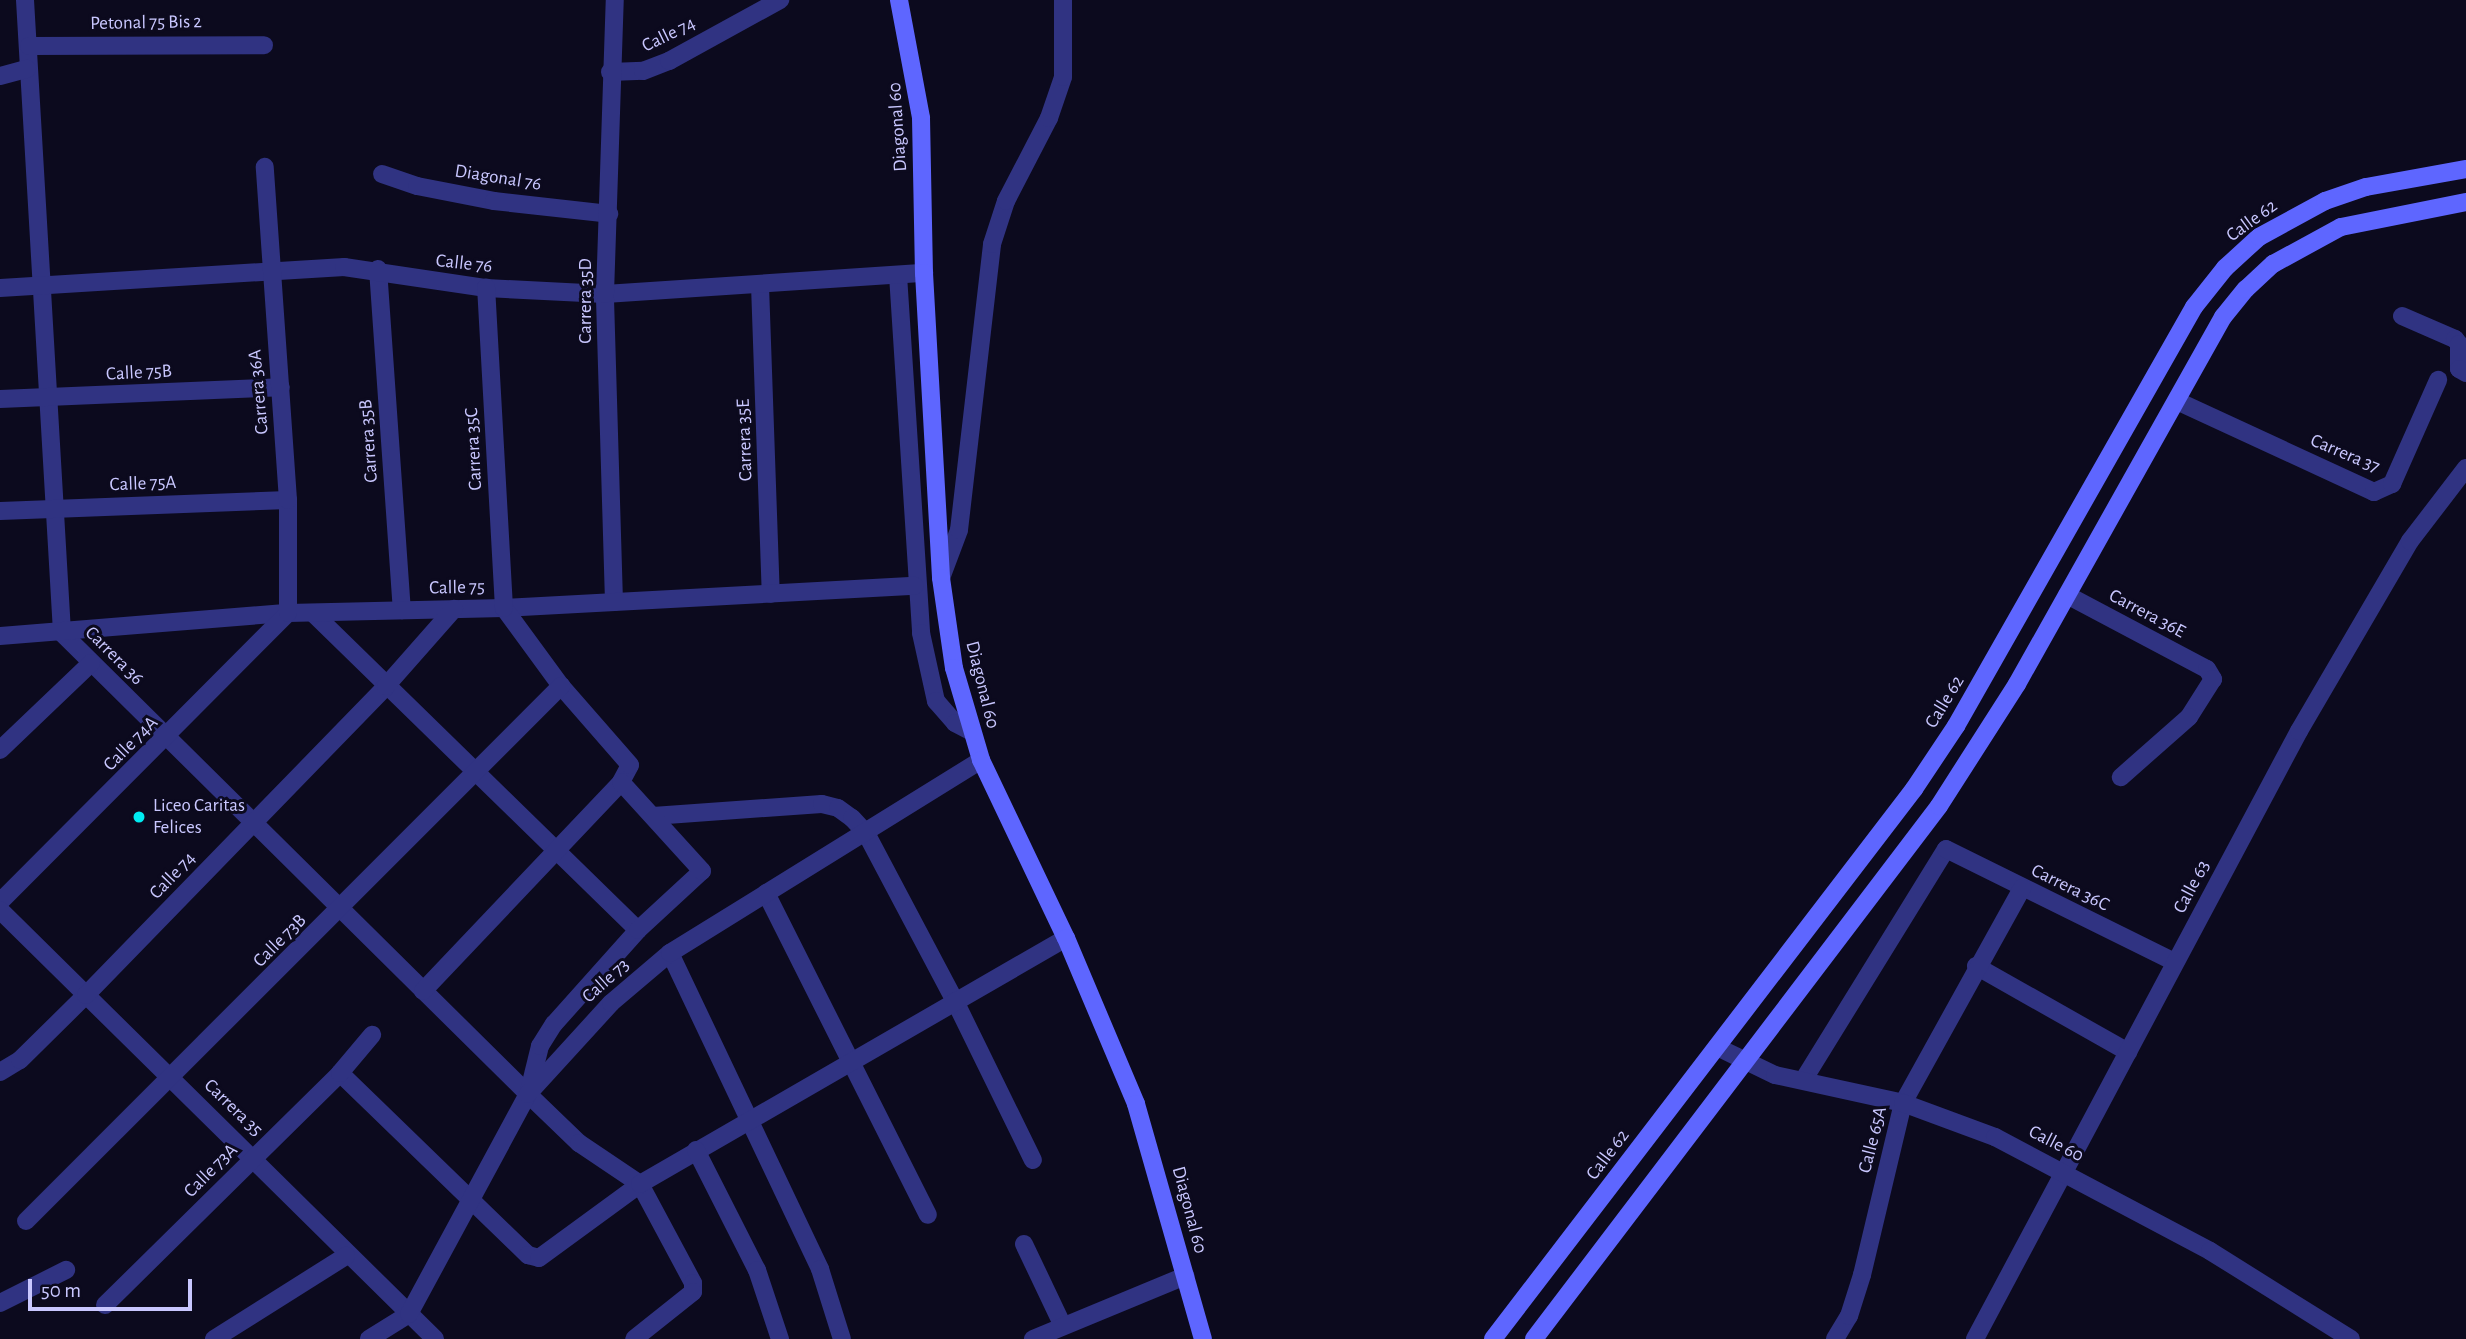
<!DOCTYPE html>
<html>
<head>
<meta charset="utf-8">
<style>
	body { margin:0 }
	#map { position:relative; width:2466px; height:1339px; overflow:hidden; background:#0c0a1e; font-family:"Alegreya Sans",sans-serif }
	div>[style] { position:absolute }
	.minor>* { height:18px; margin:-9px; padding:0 9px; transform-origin:9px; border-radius:9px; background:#303382 }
	.tertiary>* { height:18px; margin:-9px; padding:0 9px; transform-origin:9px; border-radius:9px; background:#303382 }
	.secondary>* { height:18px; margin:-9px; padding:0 9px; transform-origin:9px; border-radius:9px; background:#5e66ff }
	.dots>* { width:19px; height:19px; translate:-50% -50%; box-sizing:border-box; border:4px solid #0c0a1e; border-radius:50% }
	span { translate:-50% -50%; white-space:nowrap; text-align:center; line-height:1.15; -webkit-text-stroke:6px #0c0a1e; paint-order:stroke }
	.street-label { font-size:19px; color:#c9c7ff }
	.poi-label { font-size:19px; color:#c9c7ff }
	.left { translate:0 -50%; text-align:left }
	.scale { position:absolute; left:28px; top:1279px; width:164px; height:32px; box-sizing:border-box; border:4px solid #c9c7ff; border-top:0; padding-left:9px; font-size:21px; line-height:24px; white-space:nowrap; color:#c9c7ff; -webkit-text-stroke:5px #0c0a1e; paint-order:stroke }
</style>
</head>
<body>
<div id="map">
	<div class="minor">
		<div style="left:25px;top:0;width:634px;rotate:86.65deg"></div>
		<div style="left:62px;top:633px;width:655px;rotate:44.69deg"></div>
		<div style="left:528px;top:1094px;width:71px;rotate:43.9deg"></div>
		<div style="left:579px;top:1143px;width:73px;rotate:33.9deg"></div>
		<div style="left:640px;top:1184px;width:112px;rotate:61.8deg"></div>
		<div style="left:693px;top:1283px;width:9px;rotate:90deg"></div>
		<div style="left:693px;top:1292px;width:75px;rotate:141.5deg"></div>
		<div style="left:29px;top:46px;width:235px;rotate:-0.2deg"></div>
		<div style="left:610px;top:72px;width:33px;rotate:-2deg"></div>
		<div style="left:643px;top:71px;width:28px;rotate:-21deg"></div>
		<div style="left:669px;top:61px;width:127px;rotate:-28.8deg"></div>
		<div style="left:0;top:76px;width:28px;rotate:-15deg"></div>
		<div style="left:382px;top:174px;width:37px;rotate:19deg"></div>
		<div style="left:417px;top:186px;width:78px;rotate:11deg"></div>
		<div style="left:494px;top:201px;width:116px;rotate:6.4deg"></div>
		<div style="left:378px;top:269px;width:342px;rotate:86deg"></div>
		<div style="left:898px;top:275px;width:359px;rotate:86.3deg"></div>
		<div style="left:921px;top:633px;width:70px;rotate:77.6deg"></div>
		<div style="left:936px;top:701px;width:29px;rotate:49deg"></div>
		<div style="left:955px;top:723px;width:19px;rotate:28deg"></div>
		<div style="left:760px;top:285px;width:309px;rotate:88deg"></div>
		<div style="left:0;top:288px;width:345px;rotate:-3.5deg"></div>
		<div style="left:344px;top:267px;width:144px;rotate:8.4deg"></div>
		<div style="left:486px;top:288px;width:119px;rotate:2.9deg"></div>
		<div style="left:605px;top:294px;width:320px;rotate:-3.8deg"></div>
		<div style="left:2402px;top:316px;width:58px;rotate:23.5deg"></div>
		<div style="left:2455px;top:339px;width:6px;rotate:51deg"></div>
		<div style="left:2459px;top:344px;width:25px;rotate:90deg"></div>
		<div style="left:2459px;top:369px;width:8px;rotate:30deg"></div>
		<div style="left:0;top:399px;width:281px;rotate:-2.4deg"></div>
		<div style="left:2177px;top:401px;width:217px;rotate:24.8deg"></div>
		<div style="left:2374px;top:492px;width:20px;rotate:-24deg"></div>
		<div style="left:2392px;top:484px;width:114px;rotate:-66.1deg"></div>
		<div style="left:0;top:511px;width:288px;rotate:-2.2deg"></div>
		<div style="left:941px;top:578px;width:51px;rotate:-69.4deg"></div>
		<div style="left:959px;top:530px;width:288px;rotate:-83.4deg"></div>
		<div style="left:992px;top:244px;width:45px;rotate:-72deg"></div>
		<div style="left:1006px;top:201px;width:93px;rotate:-62.6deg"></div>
		<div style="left:1049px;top:118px;width:43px;rotate:-71.1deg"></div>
		<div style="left:1063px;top:77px;width:77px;rotate:-90deg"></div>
		<div style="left:2067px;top:595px;width:158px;rotate:27.9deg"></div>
		<div style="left:2207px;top:669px;width:12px;rotate:59deg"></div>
		<div style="left:2213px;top:679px;width:45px;rotate:122.3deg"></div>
		<div style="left:2189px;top:717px;width:91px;rotate:138.6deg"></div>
		<div style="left:614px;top:602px;width:308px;rotate:-91.7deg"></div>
		<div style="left:605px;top:294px;width:294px;rotate:-88.1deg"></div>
		<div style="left:313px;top:613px;width:454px;rotate:44.3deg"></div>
		<div style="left:0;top:636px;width:289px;rotate:-4.6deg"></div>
		<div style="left:288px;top:613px;width:216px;rotate:-1.3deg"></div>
		<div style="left:504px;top:608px;width:411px;rotate:-3.1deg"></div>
		<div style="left:0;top:750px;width:126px;rotate:-43.7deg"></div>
		<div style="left:653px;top:816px;width:169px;rotate:-4.1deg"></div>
		<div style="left:822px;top:804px;width:16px;rotate:14deg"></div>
		<div style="left:838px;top:808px;width:17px;rotate:36deg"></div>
		<div style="left:852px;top:818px;width:21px;rotate:47deg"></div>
		<div style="left:866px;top:833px;width:190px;rotate:62.1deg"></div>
		<div style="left:955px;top:1001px;width:177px;rotate:63.9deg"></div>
		<div style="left:766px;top:893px;width:360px;rotate:63.3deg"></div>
		<div style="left:0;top:902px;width:408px;rotate:-45.1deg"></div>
		<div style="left:288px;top:613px;width:113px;rotate:-90deg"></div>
		<div style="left:288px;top:500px;width:334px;rotate:-94deg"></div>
		<div style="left:0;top:910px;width:611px;rotate:44.6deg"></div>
		<div style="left:670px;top:953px;width:350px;rotate:64.6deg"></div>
		<div style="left:820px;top:1269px;width:73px;rotate:72.6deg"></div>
		<div style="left:1976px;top:966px;width:175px;rotate:29.5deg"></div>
		<div style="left:423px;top:991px;width:288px;rotate:-46.5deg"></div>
		<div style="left:621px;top:782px;width:19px;rotate:-62deg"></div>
		<div style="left:630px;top:765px;width:105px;rotate:-131.1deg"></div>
		<div style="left:561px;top:686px;width:97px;rotate:-126.2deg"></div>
		<div style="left:504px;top:608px;width:321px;rotate:-93.2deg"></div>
		<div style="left:0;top:1072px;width:23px;rotate:-31deg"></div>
		<div style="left:20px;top:1060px;width:93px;rotate:-44.6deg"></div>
		<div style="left:86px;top:995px;width:431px;rotate:-45.8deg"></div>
		<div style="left:386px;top:686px;width:103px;rotate:-48.6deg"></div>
		<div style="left:340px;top:1073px;width:262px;rotate:44.1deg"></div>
		<div style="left:528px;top:1255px;width:11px;rotate:15deg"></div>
		<div style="left:539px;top:1258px;width:125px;rotate:-36.2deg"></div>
		<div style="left:640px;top:1184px;width:492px;rotate:-30deg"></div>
		<div style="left:1804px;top:1079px;width:270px;rotate:-58.3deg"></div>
		<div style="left:1946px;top:849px;width:255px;rotate:26.3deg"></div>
		<div style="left:529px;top:1091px;width:46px;rotate:-76.3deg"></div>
		<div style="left:540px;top:1046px;width:26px;rotate:-58deg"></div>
		<div style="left:554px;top:1024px;width:126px;rotate:-48.2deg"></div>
		<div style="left:638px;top:930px;width:87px;rotate:-42.7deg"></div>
		<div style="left:702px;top:871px;width:120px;rotate:-132.3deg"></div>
		<div style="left:696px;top:1150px;width:135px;rotate:63.1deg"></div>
		<div style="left:757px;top:1270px;width:73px;rotate:71.6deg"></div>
		<div style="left:26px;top:1221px;width:757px;rotate:-45deg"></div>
		<div style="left:1024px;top:1244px;width:89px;rotate:64.6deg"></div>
		<div style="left:0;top:1303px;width:74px;rotate:-26.6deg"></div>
		<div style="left:105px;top:1305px;width:330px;rotate:-44.6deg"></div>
		<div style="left:340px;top:1073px;width:50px;rotate:-49.9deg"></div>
		<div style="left:214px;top:1339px;width:156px;rotate:-32.2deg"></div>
		<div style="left:369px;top:1339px;width:47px;rotate:-32deg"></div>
		<div style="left:409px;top:1314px;width:250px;rotate:-61.6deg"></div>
		<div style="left:528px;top:1094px;width:123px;rotate:-47.6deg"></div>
		<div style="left:611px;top:1003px;width:77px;rotate:-40.3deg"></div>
		<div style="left:670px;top:953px;width:366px;rotate:-31.8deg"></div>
		<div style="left:1033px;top:1339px;width:165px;rotate:-22.5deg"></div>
		<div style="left:1835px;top:1339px;width:27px;rotate:-59deg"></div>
		<div style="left:1849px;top:1316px;width:43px;rotate:-72.4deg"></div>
		<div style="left:1862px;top:1275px;width:177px;rotate:-76.6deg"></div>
		<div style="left:1903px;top:1103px;width:246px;rotate:-61deg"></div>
		<div style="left:1975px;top:1339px;width:689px;rotate:-61.95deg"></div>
		<div style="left:2299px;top:731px;width:220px;rotate:-59.7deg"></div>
		<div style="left:2410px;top:541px;width:92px;rotate:-52.5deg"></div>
	</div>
	<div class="tertiary">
		<div style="left:1717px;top:1047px;width:64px;rotate:25.8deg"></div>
		<div style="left:1775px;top:1075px;width:131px;rotate:12.3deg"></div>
		<div style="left:1903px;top:1103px;width:98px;rotate:20.3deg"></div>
		<div style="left:1995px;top:1137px;width:243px;rotate:27.9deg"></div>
		<div style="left:2210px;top:1251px;width:166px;rotate:32deg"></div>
	</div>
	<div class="secondary">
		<div style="left:899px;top:0;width:120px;rotate:79.4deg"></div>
		<div style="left:921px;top:118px;width:155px;rotate:88.9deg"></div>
		<div style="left:924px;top:273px;width:305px;rotate:86.8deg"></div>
		<div style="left:941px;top:578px;width:91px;rotate:81.8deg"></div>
		<div style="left:954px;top:668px;width:96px;rotate:73.6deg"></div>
		<div style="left:981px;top:760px;width:197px;rotate:64.5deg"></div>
		<div style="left:1066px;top:938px;width:180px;rotate:67.1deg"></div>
		<div style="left:1136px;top:1104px;width:244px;rotate:74.1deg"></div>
		<div style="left:1493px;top:1339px;width:693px;rotate:-52.57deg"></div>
		<div style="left:1914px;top:789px;width:76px;rotate:-56.3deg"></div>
		<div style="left:1956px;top:726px;width:482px;rotate:-60.4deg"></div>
		<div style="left:2194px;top:307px;width:50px;rotate:-51.5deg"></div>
		<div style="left:2225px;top:268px;width:46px;rotate:-42.4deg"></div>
		<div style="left:2259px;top:237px;width:75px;rotate:-28.6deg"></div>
		<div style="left:2325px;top:201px;width:43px;rotate:-18.9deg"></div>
		<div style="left:2366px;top:187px;width:102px;rotate:-10.2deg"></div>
		<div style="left:1534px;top:1339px;width:669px;rotate:-52.77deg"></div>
		<div style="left:1939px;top:806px;width:145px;rotate:-57.4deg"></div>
		<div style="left:2017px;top:684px;width:421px;rotate:-60.7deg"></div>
		<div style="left:2223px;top:317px;width:36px;rotate:-51deg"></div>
		<div style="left:2246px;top:289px;width:37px;rotate:-43deg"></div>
		<div style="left:2273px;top:264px;width:77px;rotate:-28.6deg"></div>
		<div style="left:2341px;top:227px;width:127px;rotate:-11.3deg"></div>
	</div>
	<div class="dots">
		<div style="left:139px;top:817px;background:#00ecf2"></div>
	</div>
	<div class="street-label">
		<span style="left:146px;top:23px;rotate:-1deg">Petonal 75 Bis 2</span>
		<span style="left:669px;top:35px;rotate:-26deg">Calle 74</span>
		<span style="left:898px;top:127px;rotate:-94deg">Diagonal 60</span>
		<span style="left:498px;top:178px;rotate:9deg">Diagonal 76</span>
		<span style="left:2252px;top:221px;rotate:-36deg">Calle 62</span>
		<span style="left:464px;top:264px;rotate:6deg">Calle 76</span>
		<span style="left:586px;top:301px;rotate:-90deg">Carrera 35D</span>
		<span style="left:139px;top:373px;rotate:-3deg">Calle 75B</span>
		<span style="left:259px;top:392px;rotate:-95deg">Carrera 36A</span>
		<span style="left:745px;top:440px;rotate:-92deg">Carrera 35E</span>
		<span style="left:369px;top:441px;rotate:-94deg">Carrera 35B</span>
		<span style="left:474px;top:449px;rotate:-93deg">Carrera 35C</span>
		<span style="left:2345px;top:454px;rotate:23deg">Carrera 37</span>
		<span style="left:143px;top:484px;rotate:-2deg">Calle 75A</span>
		<span style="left:457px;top:588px;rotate:-1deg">Calle 75</span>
		<span style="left:2147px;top:614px;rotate:28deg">Carrera 36E</span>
		<span style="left:114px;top:656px;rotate:45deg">Carrera 36</span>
		<span style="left:982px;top:685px;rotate:76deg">Diagonal 60</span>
		<span style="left:1945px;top:702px;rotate:-59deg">Calle 62</span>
		<span style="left:131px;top:744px;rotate:-45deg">Calle 74A</span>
		<span style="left:173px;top:876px;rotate:-46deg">Calle 74</span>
		<span style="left:2192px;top:887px;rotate:-62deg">Calle 63</span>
		<span style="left:2070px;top:888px;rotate:26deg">Carrera 36C</span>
		<span style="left:280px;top:941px;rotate:-45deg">Calle 73B</span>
		<span style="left:606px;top:981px;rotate:-42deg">Calle 73</span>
		<span style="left:233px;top:1108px;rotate:44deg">Carrera 35</span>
		<span style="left:1873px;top:1140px;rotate:-76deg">Calle 65A</span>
		<span style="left:2056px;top:1144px;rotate:27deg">Calle 60</span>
		<span style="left:1608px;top:1155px;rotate:-53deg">Calle 62</span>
		<span style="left:211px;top:1171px;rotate:-45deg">Calle 73A</span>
		<span style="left:1189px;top:1210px;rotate:75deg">Diagonal 60</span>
	</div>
	<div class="poi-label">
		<span class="left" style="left:153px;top:817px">Liceo Caritas<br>Felices</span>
	</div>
	<div class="scale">50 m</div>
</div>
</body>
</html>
